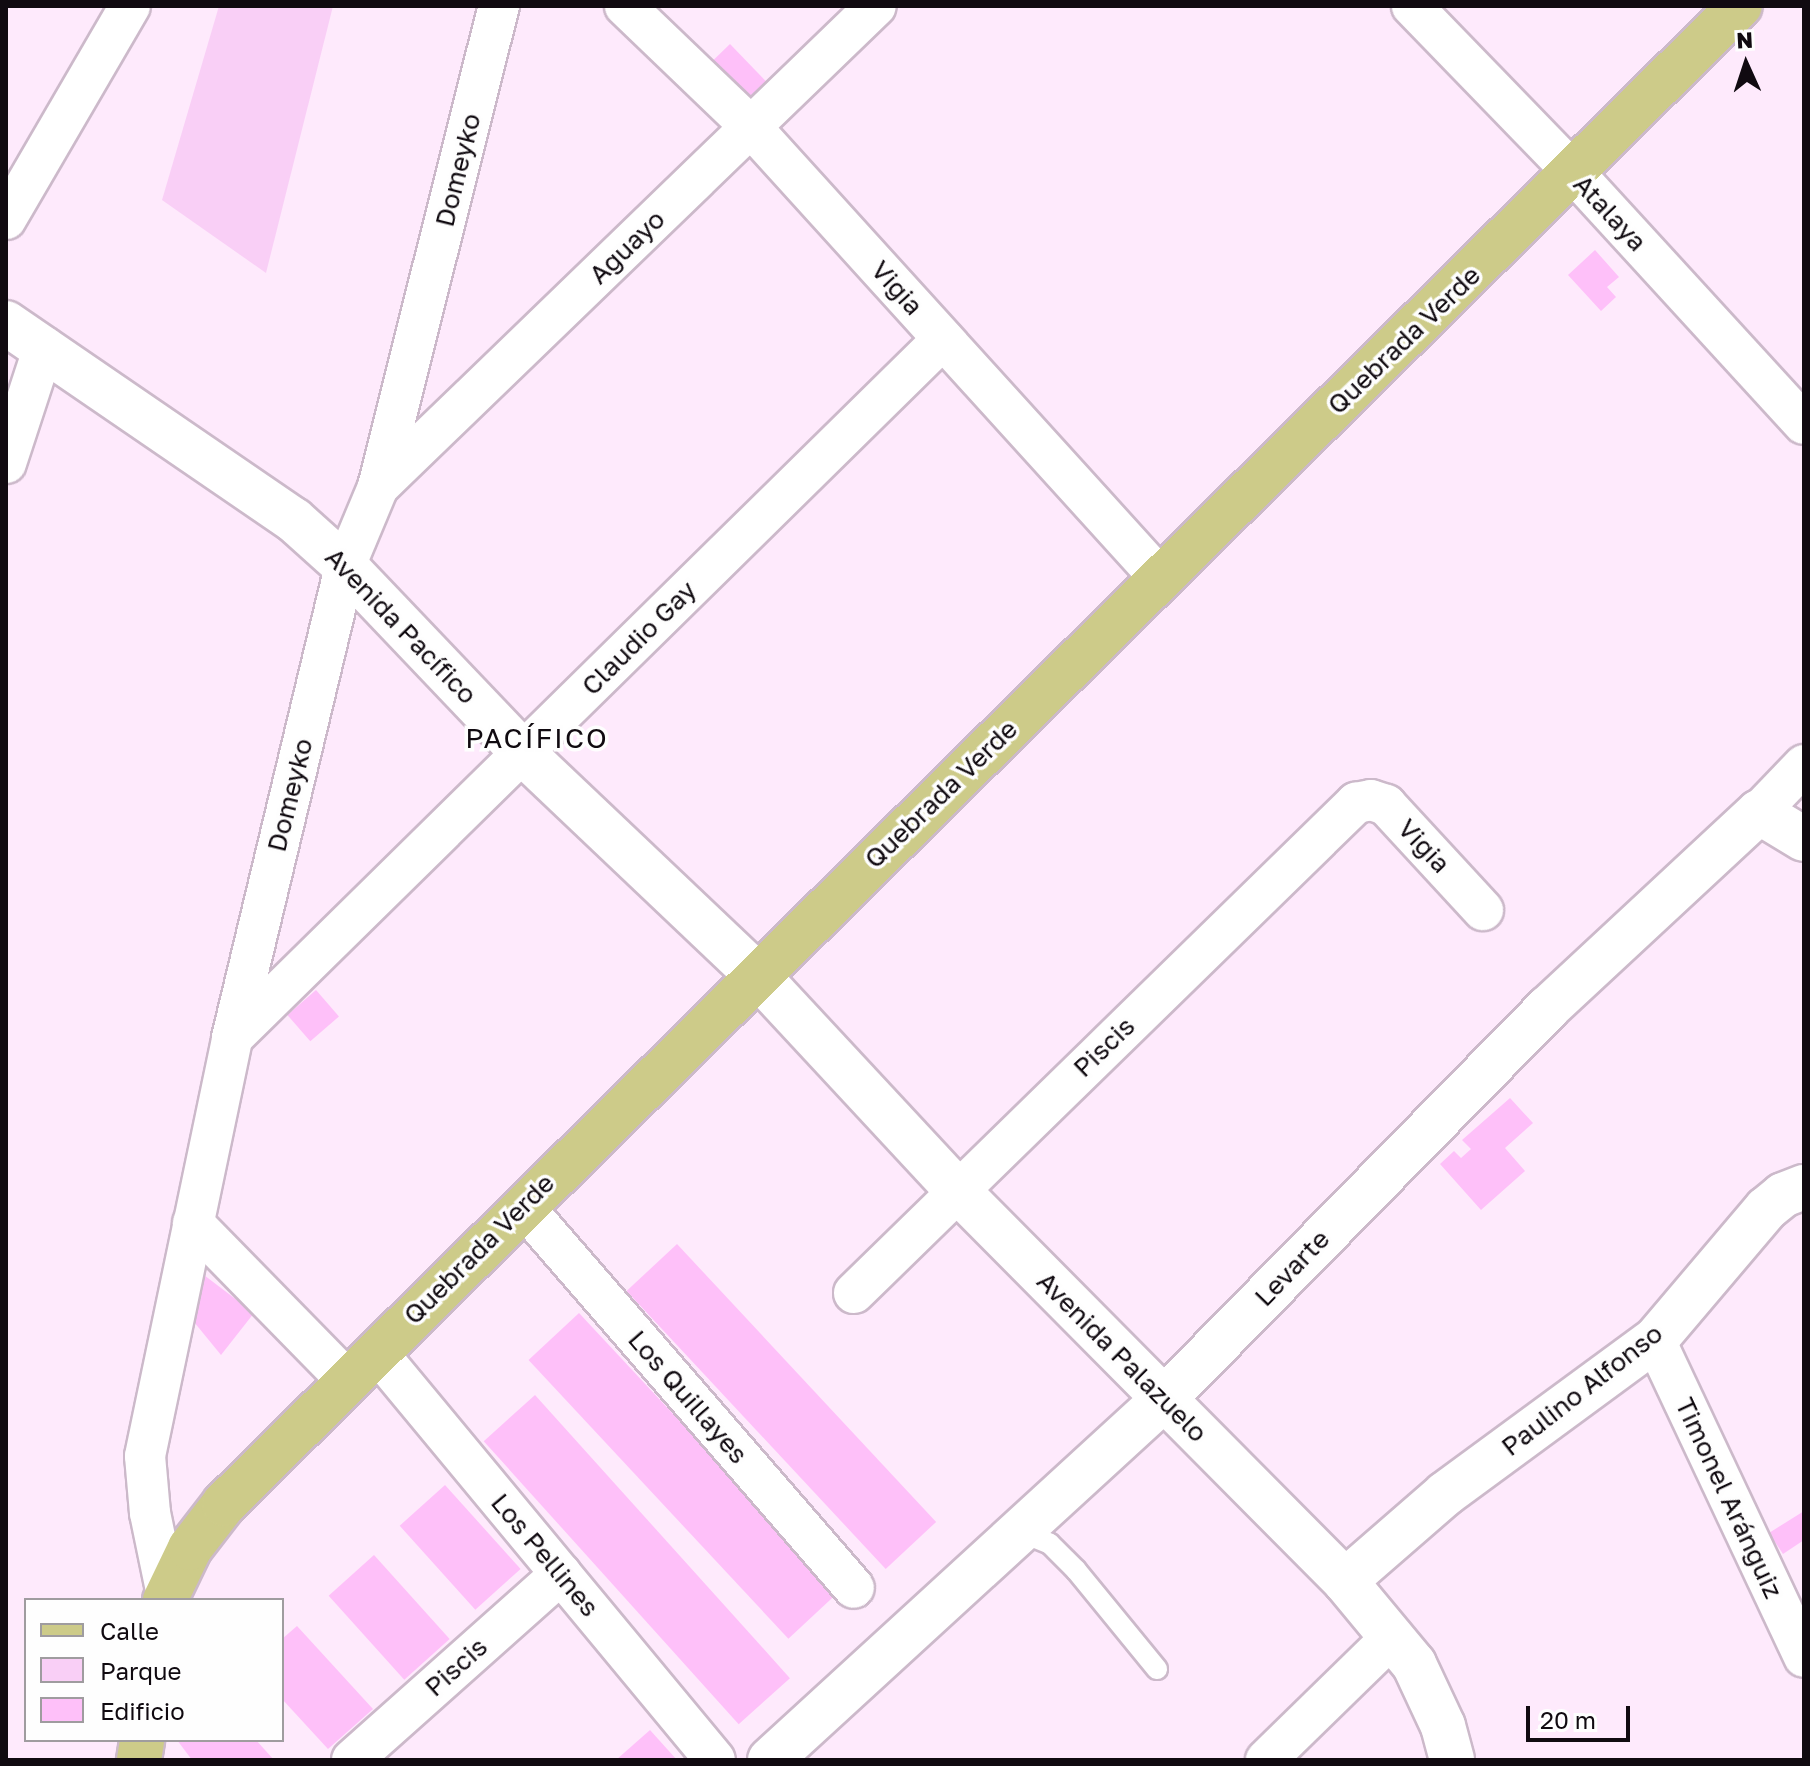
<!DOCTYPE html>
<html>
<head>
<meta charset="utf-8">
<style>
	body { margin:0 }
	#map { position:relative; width:1810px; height:1766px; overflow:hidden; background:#feeafc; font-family:"Golos Text",sans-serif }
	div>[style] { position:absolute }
	.green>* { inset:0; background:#f9cff6 }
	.building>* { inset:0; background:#fec0f9; transform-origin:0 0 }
	.roads { filter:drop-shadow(2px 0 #ccb9ca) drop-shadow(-2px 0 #ccb9ca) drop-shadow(0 2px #ccb9ca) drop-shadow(0 -2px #ccb9ca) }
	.service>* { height:20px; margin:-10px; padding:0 10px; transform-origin:10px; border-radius:10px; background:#fff }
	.minor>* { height:40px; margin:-20px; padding:0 20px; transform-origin:20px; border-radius:20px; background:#fff }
	.tertiary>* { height:44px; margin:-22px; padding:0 22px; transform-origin:22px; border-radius:22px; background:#fff }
	.secondary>* { height:44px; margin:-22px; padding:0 22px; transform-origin:22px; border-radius:22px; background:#fff }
	.primary>* { height:44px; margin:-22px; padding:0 22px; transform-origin:22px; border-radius:22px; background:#cdcb89 }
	span { translate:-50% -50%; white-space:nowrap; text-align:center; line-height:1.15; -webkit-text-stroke:7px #fefefe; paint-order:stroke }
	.street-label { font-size:26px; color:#100a10 }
	.neighbourhood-label { font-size:28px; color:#100a10; letter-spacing:2px }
	.frame { position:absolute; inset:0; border:8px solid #100a10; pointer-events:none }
	.legend { position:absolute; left:24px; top:1598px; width:260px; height:144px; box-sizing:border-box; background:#fefefe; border:2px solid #9f9c9f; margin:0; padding:10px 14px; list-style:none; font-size:24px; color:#100a10 }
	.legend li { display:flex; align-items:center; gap:16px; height:40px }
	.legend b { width:40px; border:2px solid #9f9c9f }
	.north { position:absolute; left:1706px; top:24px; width:80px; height:80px; -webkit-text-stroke:6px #fefefe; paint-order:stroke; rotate:357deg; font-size:22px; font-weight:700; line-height:32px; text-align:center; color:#100a10 }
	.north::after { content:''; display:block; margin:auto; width:28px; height:36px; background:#100a10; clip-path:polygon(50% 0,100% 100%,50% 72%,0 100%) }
	.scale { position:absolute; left:1526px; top:1706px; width:104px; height:36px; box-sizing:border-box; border:4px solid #100a10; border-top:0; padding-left:10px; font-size:24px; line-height:28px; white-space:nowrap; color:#100a10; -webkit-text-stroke:6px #fefefe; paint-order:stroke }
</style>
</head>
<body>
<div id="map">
	<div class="green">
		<div style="clip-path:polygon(219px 6px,333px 6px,266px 273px,162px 200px)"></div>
	</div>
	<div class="building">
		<div style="left:730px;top:44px;width:64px;height:37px;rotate:46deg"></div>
		<div style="clip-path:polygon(1595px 250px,1619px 277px,1607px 287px,1616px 297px,1601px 311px,1568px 275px)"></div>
		<div style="left:316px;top:990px;width:35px;height:38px;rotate:49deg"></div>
		<div style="clip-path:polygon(1510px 1098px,1533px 1123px,1505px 1148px,1525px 1171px,1481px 1210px,1440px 1164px,1454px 1151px,1461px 1158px,1471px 1149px,1462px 1140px)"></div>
		<div style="left:677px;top:1244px;width:380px;height:69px;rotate:47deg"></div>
		<div style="clip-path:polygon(196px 1269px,254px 1313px,221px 1355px,185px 1311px)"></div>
		<div style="left:579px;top:1313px;width:381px;height:69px;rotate:47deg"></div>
		<div style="left:535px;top:1395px;width:381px;height:69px;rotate:48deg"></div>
		<div style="left:445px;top:1485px;width:113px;height:61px;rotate:48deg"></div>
		<div style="clip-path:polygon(1804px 1511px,1804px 1540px,1783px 1554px,1769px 1533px)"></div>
		<div style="left:374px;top:1555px;width:113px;height:61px;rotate:48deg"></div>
		<div style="clip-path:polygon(297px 1626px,373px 1709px,328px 1749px,282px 1699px,282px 1639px)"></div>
		<div style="clip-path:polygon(650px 1730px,677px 1760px,616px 1760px)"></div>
		<div style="clip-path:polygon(177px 1740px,256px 1740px,274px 1760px,192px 1760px)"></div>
	</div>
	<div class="roads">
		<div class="service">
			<div style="left:1021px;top:1532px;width:31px;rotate:22deg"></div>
			<div style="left:1050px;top:1544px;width:37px;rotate:45deg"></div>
			<div style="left:1076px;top:1570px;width:128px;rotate:50.7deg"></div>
		</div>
		<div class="minor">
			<div style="left:625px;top:6px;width:175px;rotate:43.8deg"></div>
			<div style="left:751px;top:127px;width:610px;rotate:47.79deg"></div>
			<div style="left:1412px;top:6px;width:233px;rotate:45.9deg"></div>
			<div style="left:1574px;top:173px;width:340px;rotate:47.5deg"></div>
			<div style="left:6px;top:219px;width:246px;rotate:-59.8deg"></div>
			<div style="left:6px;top:463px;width:122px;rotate:-71.9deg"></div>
			<div style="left:378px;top:487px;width:692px;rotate:-44.01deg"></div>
			<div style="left:1759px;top:812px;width:65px;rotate:-46.2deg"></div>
			<div style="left:232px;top:1038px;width:997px;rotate:-44.51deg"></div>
			<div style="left:523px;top:1206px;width:505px;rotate:49.09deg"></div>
			<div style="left:193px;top:1223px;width:220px;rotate:45.6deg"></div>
			<div style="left:854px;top:1293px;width:702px;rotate:-44.31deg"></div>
			<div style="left:1356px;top:803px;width:15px;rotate:-11deg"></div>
			<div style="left:1371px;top:800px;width:16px;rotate:18deg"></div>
			<div style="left:1386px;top:805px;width:143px;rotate:47.3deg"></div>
			<div style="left:1655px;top:1340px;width:350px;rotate:64.8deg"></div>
			<div style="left:376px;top:1351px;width:531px;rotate:50.35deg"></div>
			<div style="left:167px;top:1595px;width:84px;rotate:-101.7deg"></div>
			<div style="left:150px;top:1513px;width:57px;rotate:-95deg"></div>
			<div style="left:145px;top:1456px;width:427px;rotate:-78.2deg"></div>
			<div style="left:232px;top:1038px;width:485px;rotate:-76.5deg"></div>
			<div style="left:345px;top:566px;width:86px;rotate:-67.3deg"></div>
			<div style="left:378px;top:487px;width:496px;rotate:-75.9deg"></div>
			<div style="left:352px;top:1760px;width:280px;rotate:-41.7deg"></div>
			<div style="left:1266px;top:1760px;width:177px;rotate:-44.3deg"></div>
		</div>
		<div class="tertiary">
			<div style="left:6px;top:323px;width:349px;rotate:34.4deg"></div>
			<div style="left:294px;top:520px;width:69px;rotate:42deg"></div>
			<div style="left:345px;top:566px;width:258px;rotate:46.4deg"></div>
			<div style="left:523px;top:753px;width:323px;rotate:43.5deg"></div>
			<div style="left:757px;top:975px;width:294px;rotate:47.1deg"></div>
			<div style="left:957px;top:1190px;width:551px;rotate:45.22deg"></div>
			<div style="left:1345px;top:1581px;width:108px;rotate:50.3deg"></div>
			<div style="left:1414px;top:1664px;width:68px;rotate:64.9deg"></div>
			<div style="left:1443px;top:1726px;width:35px;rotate:75deg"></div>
			<div style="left:1345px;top:1581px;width:133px;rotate:-41deg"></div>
			<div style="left:1445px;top:1494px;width:260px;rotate:-36.3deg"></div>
			<div style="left:1655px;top:1340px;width:172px;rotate:-49.7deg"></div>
			<div style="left:1766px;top:1209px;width:22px;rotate:-39deg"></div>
			<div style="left:1783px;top:1195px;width:22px;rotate:-21deg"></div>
		</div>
		<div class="secondary">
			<div style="left:770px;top:1760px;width:534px;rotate:-42.5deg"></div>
			<div style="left:1164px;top:1399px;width:548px;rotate:-45.52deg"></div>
			<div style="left:1548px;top:1008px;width:288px;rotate:-42.9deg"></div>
			<div style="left:1759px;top:812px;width:52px;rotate:31deg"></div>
		</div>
		<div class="primary">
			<div style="left:165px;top:1600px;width:58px;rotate:-64.3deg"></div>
			<div style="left:190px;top:1548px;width:56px;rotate:-52.3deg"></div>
			<div style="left:224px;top:1504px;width:2131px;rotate:-44.66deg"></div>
			<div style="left:139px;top:1760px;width:20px;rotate:-81deg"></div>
		</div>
	</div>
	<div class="street-label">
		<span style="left:458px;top:170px;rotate:-76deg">Domeyko</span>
		<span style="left:1610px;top:213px;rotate:47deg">Atalaya</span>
		<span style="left:627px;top:247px;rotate:-44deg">Aguayo</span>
		<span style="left:897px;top:288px;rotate:48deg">Vigia</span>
		<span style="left:1404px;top:340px;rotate:-44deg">Quebrada Verde</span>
		<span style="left:401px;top:626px;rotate:46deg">Avenida Pacífico</span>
		<span style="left:639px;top:638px;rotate:-45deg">Claudio Gay</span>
		<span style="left:941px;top:794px;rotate:-44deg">Quebrada Verde</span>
		<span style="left:290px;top:795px;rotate:-76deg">Domeyko</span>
		<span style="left:1424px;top:846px;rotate:47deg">Vigia</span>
		<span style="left:1104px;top:1047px;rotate:-44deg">Piscis</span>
		<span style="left:479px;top:1249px;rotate:-45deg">Quebrada Verde</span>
		<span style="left:1292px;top:1268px;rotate:-46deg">Levarte</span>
		<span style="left:1122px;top:1357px;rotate:45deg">Avenida Palazuelo</span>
		<span style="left:1582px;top:1390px;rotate:-38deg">Paulino Alfonso</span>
		<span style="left:688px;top:1397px;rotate:49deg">Los Quillayes</span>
		<span style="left:1729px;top:1498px;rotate:65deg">Timonel Aránguiz</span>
		<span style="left:545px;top:1555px;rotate:50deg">Los Pellines</span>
		<span style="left:456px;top:1667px;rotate:-42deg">Piscis</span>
	</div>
	<div class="neighbourhood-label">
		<span style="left:537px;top:738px">PACÍFICO</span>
	</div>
	<div class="frame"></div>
	<ul class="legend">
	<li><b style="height:10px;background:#cdcb89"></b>Calle</li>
	<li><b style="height:22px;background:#f9cff6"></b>Parque</li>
	<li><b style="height:22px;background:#fec0f9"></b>Edificio</li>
	</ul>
	<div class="north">N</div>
	<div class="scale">20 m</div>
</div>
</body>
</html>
